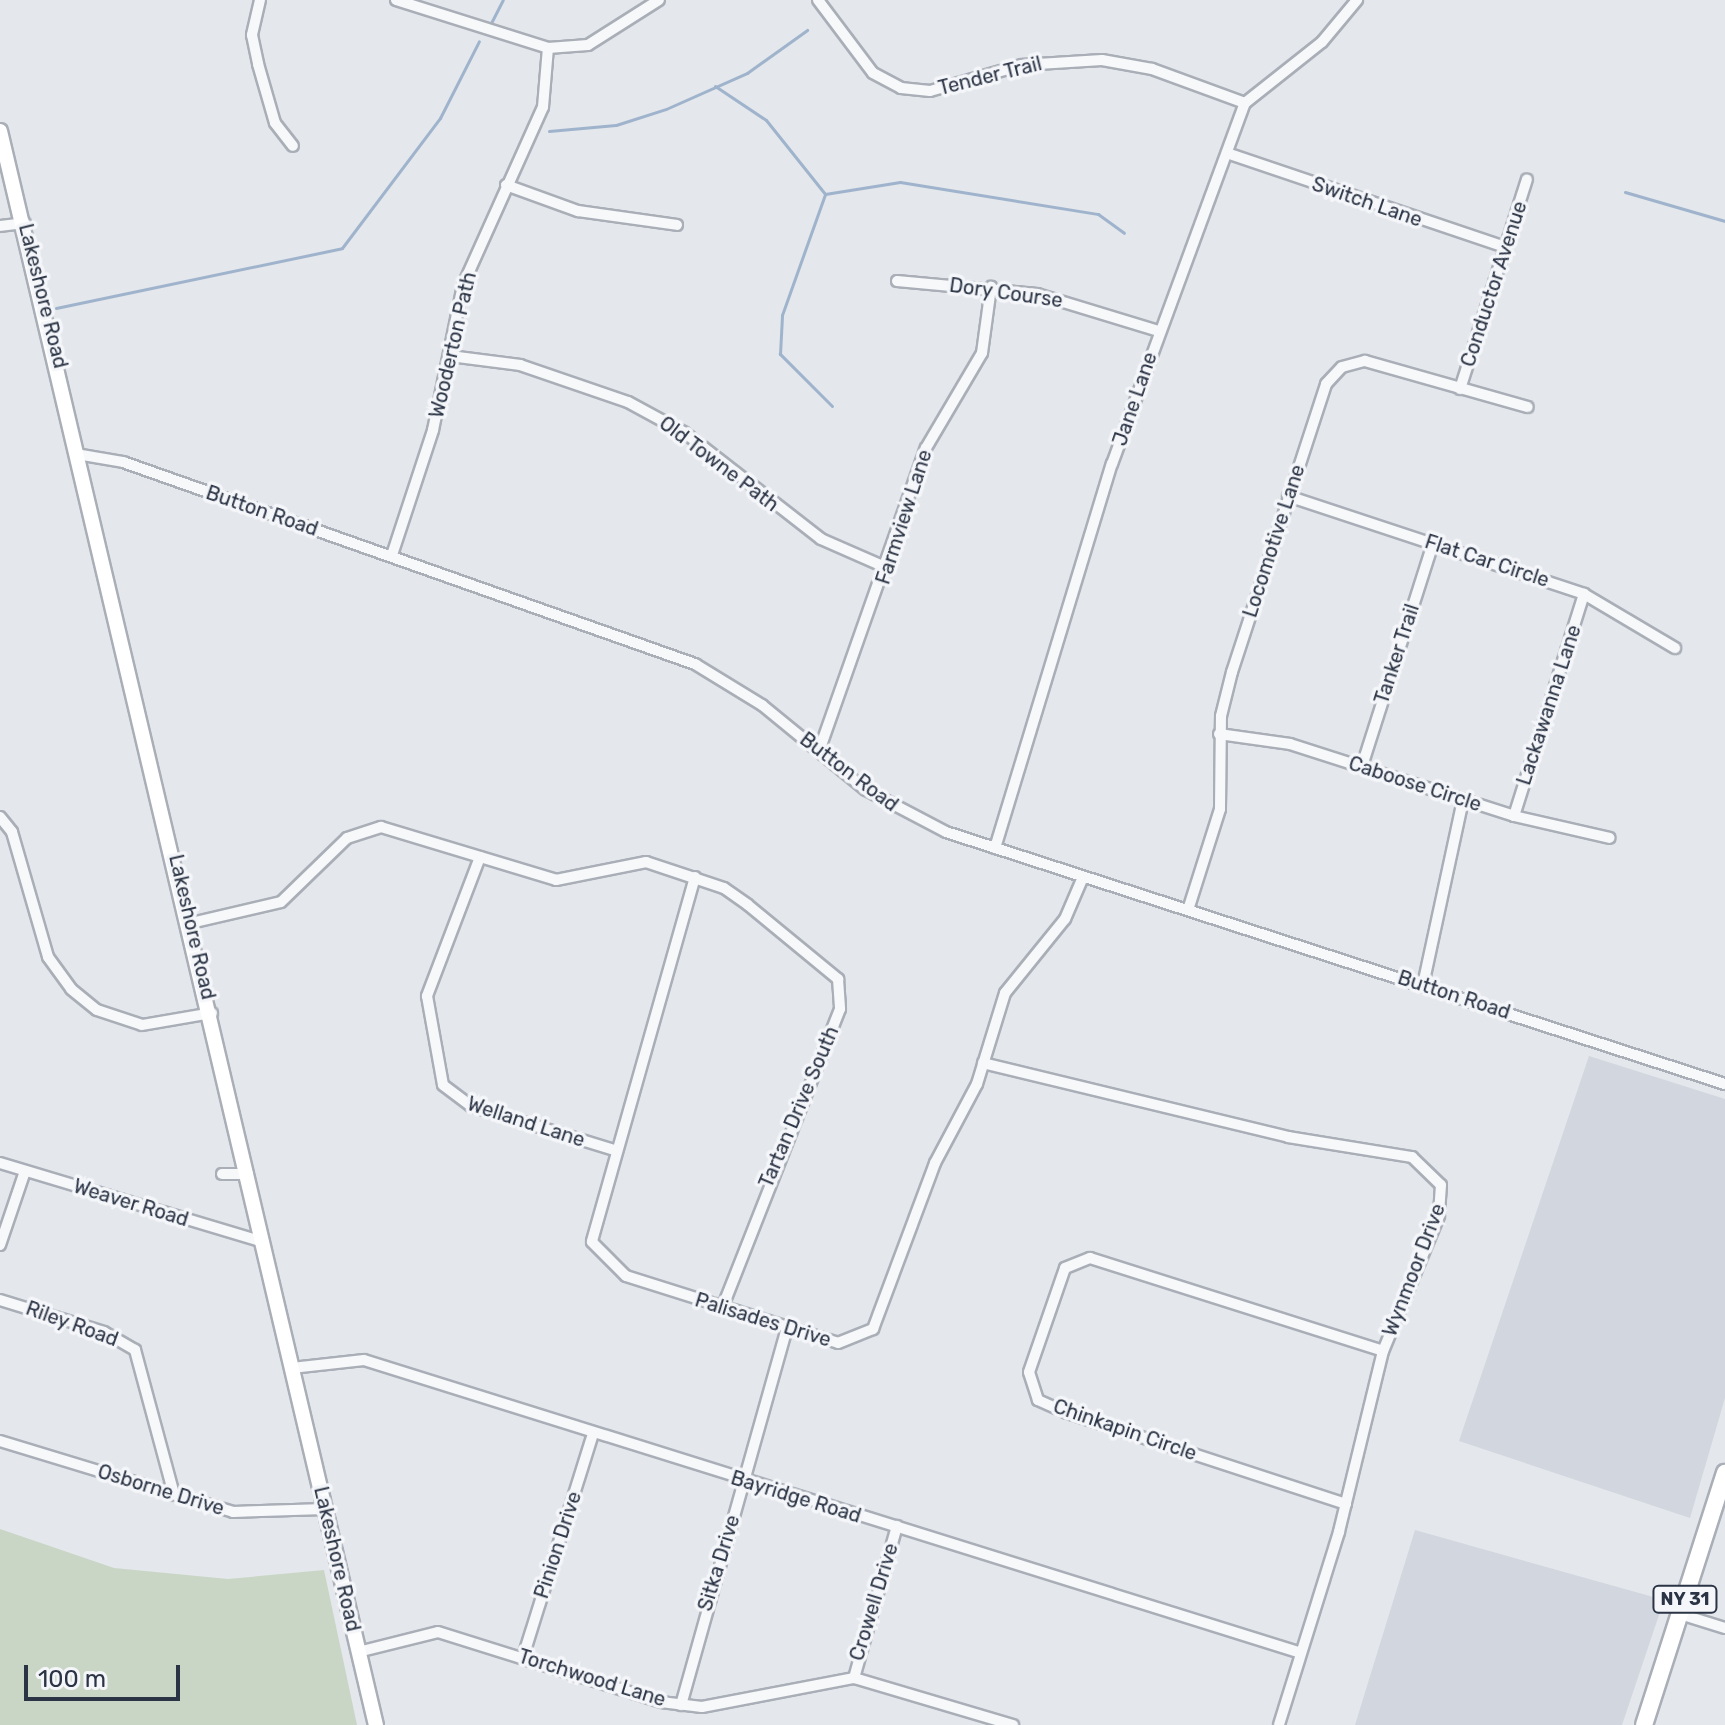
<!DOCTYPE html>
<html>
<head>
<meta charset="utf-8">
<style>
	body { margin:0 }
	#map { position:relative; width:1725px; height:1725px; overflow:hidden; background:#e4e7ec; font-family:Rubik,sans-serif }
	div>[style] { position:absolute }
	.built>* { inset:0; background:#d2d6de }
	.green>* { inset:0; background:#c9d6c5 }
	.stream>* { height:3px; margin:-1.5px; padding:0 1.5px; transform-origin:1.5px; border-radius:1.5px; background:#9fb4cc }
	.roads { filter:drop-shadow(2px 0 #a9aeb7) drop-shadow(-2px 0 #a9aeb7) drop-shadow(0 2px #a9aeb7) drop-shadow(0 -2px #a9aeb7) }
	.street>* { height:10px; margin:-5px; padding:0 5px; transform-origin:5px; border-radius:5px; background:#f7f8fa }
	.secondary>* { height:14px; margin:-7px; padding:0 7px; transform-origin:7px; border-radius:7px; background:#fff }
	.primary>* { height:16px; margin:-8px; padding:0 8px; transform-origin:8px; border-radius:8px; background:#fff }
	span { translate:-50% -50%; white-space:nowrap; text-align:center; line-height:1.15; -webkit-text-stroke:7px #f4f6f9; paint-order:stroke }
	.shield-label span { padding:2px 6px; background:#f4f6f9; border:2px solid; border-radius:6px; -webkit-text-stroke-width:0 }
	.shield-label { font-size:18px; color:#2b3445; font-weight:700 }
	.street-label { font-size:20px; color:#2b3445 }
	.scale { position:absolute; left:24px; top:1665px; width:156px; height:36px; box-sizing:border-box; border:4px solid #2b3445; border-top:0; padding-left:10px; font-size:24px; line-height:28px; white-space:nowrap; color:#2b3445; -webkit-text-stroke:6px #f4f6f9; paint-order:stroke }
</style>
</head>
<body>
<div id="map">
	<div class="built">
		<div style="clip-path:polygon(1589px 1056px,1725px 1099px,1725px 1398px,1690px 1518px,1459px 1441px)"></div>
		<div style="clip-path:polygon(1415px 1530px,1664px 1600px,1622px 1725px,1355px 1725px)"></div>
	</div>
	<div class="green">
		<div style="clip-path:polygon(0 1529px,114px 1568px,228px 1579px,324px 1570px,357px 1725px,0 1725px)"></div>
	</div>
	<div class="stream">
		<div style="left:490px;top:25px;width:28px;rotate:-63deg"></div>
		<div style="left:715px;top:86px;width:61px;rotate:33.7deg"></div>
		<div style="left:766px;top:120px;width:95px;rotate:51.4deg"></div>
		<div style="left:549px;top:131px;width:67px;rotate:-5.1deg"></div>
		<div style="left:616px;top:125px;width:52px;rotate:-17.7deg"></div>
		<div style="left:666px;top:109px;width:89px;rotate:-24deg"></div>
		<div style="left:747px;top:73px;width:74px;rotate:-35.6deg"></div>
		<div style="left:1625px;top:192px;width:104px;rotate:16.2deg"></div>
		<div style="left:56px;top:308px;width:292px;rotate:-11.8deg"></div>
		<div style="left:342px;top:248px;width:163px;rotate:-53deg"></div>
		<div style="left:440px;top:118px;width:86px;rotate:-63.1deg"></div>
		<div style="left:832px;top:406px;width:74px;rotate:-135deg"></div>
		<div style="left:780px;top:354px;width:39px;rotate:-87deg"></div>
		<div style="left:782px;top:315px;width:128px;rotate:-70.4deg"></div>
		<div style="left:825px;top:194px;width:76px;rotate:-9.1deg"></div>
		<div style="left:900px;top:182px;width:201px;rotate:9.2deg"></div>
		<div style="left:1098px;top:214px;width:32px;rotate:36deg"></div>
	</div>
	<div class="roads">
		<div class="street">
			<div style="left:260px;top:0;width:36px;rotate:103deg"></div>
			<div style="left:252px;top:35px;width:30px;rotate:78deg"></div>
			<div style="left:258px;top:64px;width:61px;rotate:73.9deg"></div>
			<div style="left:275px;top:123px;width:29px;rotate:52deg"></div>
			<div style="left:396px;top:0;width:159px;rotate:17.5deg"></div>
			<div style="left:548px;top:48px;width:40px;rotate:-4.3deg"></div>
			<div style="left:588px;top:45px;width:84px;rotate:-32.4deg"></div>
			<div style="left:818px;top:0;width:91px;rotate:53deg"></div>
			<div style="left:873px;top:73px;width:32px;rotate:28deg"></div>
			<div style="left:901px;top:88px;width:29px;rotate:6deg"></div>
			<div style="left:930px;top:91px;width:96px;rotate:-15.8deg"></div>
			<div style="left:1022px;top:65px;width:80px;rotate:-3.6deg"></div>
			<div style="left:1102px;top:60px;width:51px;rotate:10.2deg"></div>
			<div style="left:1152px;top:69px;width:99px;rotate:20.1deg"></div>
			<div style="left:1230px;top:154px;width:290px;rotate:18.7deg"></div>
			<div style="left:506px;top:185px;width:77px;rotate:19.9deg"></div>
			<div style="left:578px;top:211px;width:100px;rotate:8deg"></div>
			<div style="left:0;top:226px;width:25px;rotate:-7deg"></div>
			<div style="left:897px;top:281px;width:141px;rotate:5.3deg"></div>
			<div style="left:1037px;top:294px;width:127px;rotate:16.9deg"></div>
			<div style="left:450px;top:356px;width:71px;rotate:7.3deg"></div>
			<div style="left:520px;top:365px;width:114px;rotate:18.9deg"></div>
			<div style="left:628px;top:402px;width:65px;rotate:28.5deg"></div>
			<div style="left:685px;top:433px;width:172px;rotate:37.9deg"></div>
			<div style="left:821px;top:539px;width:72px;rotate:23.7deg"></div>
			<div style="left:1460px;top:389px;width:220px;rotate:-72.3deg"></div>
			<div style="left:82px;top:455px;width:42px;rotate:9.7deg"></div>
			<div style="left:123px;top:462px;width:607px;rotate:19.45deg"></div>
			<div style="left:695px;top:664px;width:79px;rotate:31.5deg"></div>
			<div style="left:762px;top:705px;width:134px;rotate:39.3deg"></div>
			<div style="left:866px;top:790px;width:90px;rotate:27.7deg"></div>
			<div style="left:946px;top:832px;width:819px;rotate:17.93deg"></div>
			<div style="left:1288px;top:496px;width:312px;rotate:18.3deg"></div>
			<div style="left:1584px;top:594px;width:106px;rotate:30.7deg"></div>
			<div style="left:392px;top:555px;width:132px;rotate:-71.8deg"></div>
			<div style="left:433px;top:430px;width:148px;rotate:-78.3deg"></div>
			<div style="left:463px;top:285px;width:195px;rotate:-65.8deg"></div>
			<div style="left:543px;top:107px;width:59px;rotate:-85.2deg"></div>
			<div style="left:1219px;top:734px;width:72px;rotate:8deg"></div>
			<div style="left:1290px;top:744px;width:235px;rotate:17.8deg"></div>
			<div style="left:1514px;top:816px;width:98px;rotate:12.9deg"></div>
			<div style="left:819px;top:751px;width:321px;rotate:-70.6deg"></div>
			<div style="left:926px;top:448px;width:110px;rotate:-59.5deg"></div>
			<div style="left:982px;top:353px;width:67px;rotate:-82.2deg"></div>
			<div style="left:1362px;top:766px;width:234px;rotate:-72.3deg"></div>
			<div style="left:1514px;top:816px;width:233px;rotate:-72.5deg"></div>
			<div style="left:0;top:817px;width:19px;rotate:51deg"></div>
			<div style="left:12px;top:832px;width:130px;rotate:73.9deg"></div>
			<div style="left:48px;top:957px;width:39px;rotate:54deg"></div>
			<div style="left:71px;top:989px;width:33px;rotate:39deg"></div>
			<div style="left:97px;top:1010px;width:47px;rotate:18.4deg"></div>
			<div style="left:142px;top:1025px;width:71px;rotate:-9.7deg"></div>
			<div style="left:995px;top:848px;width:401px;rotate:-73.1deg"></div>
			<div style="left:1112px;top:464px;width:385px;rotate:-69.8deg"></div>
			<div style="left:1245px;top:103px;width:98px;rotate:-38.4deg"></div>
			<div style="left:1322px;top:42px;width:55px;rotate:-50.2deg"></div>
			<div style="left:480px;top:857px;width:149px;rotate:110.9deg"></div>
			<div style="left:427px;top:996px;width:90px;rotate:79.8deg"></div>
			<div style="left:443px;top:1085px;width:35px;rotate:37deg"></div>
			<div style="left:471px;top:1106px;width:150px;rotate:17.1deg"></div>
			<div style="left:695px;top:877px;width:379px;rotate:105.8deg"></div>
			<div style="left:592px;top:1242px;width:48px;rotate:45deg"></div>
			<div style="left:626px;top:1276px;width:222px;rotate:17.5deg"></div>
			<div style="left:838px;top:1343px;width:38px;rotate:-22deg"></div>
			<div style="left:873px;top:1329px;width:177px;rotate:-69.5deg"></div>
			<div style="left:935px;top:1163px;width:89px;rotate:-62deg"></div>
			<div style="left:977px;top:1084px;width:95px;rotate:-72.9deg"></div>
			<div style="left:1005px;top:993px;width:95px;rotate:-51deg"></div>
			<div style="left:1065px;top:919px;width:46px;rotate:-66.8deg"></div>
			<div style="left:1188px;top:910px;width:106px;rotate:-72.4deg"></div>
			<div style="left:1220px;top:809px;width:93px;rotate:-89.4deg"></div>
			<div style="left:1221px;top:716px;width:45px;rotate:-76deg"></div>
			<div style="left:1232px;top:672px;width:303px;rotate:-71.9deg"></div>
			<div style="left:1326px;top:384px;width:23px;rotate:-47deg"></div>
			<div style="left:1342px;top:367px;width:24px;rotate:-15deg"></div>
			<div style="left:1365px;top:361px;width:169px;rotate:15.8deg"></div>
			<div style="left:191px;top:923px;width:92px;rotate:-13.1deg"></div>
			<div style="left:281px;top:902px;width:92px;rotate:-44.1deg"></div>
			<div style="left:347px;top:838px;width:36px;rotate:-18deg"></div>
			<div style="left:381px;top:827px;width:183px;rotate:16.8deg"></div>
			<div style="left:556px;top:880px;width:92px;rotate:-11.3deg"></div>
			<div style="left:646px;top:862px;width:82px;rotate:18.4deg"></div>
			<div style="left:724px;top:888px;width:29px;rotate:35deg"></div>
			<div style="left:748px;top:905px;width:117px;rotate:39.4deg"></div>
			<div style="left:838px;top:979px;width:30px;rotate:86deg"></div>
			<div style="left:840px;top:1009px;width:321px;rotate:111.5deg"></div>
			<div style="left:1423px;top:985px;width:189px;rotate:-77.8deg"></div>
			<div style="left:983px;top:1063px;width:314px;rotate:13.6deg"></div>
			<div style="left:1288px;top:1137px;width:126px;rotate:9.2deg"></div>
			<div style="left:1412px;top:1157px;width:40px;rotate:44deg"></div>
			<div style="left:1441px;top:1185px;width:31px;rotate:94deg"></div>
			<div style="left:1439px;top:1216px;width:146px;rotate:112.5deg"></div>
			<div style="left:1383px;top:1351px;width:186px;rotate:103.7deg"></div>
			<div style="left:1339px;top:1532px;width:202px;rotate:107.3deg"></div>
			<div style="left:0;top:1163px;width:275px;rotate:16.7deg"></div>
			<div style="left:222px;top:1174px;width:26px"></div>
			<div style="left:0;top:1245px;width:78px;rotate:-71.3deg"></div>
			<div style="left:0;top:1300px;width:109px;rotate:17.1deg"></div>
			<div style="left:104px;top:1332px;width:36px;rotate:30deg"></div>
			<div style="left:135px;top:1350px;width:150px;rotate:74.9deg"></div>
			<div style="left:292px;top:1368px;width:72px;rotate:-6.3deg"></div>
			<div style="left:364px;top:1360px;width:979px;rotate:17.36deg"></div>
			<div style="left:0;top:1441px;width:244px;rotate:16.9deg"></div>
			<div style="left:233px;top:1512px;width:92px;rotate:-1.9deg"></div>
			<div style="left:1346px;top:1504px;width:293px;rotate:-161.9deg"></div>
			<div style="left:1067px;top:1413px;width:32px;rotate:-156deg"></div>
			<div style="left:1038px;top:1400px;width:29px;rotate:-108deg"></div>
			<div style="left:1029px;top:1372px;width:110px;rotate:-70.9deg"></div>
			<div style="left:1065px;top:1268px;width:27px;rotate:-22deg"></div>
			<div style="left:1090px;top:1258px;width:307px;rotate:17.6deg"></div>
			<div style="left:1680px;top:1614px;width:47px;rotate:17.3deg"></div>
			<div style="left:358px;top:1652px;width:82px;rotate:-14deg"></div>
			<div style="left:438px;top:1632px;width:234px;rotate:17.4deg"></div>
			<div style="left:661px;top:1702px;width:41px;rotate:7deg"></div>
			<div style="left:702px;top:1707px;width:155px;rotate:-10.8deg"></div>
			<div style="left:854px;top:1678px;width:166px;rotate:16.5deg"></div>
			<div style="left:523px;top:1657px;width:234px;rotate:-72.6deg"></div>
			<div style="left:854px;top:1678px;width:158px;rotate:-74.2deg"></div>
			<div style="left:681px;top:1705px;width:391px;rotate:-74.3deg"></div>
		</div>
		<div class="secondary">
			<div style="left:0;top:131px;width:1638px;rotate:76.73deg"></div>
		</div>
		<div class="primary">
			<div style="left:1644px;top:1725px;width:265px;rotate:-72.2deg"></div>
		</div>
	</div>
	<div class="shield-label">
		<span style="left:1685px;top:1599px">NY 31</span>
	</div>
	<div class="street-label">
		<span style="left:990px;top:76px;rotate:-14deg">Tender Trail</span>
		<span style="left:1367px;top:202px;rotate:19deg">Switch Lane</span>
		<span style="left:1494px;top:284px;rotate:-72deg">Conductor Avenue</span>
		<span style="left:1006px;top:293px;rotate:8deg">Dory Course</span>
		<span style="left:43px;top:296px;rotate:76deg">Lakeshore Road</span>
		<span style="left:453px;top:345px;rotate:-77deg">Wooderton Path</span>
		<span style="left:1135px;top:399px;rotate:-71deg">Jane Lane</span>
		<span style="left:719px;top:464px;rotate:37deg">Old Towne Path</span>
		<span style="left:262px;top:511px;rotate:19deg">Button Road</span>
		<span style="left:904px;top:517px;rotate:-72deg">Farmview Lane</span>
		<span style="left:1274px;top:541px;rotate:-72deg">Locomotive Lane</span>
		<span style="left:1487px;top:561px;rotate:18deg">Flat Car Circle</span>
		<span style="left:1397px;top:654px;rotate:-72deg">Tanker Trail</span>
		<span style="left:1549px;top:705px;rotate:-72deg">Lackawanna Lane</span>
		<span style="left:849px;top:772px;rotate:37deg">Button Road</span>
		<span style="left:1415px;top:784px;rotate:18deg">Caboose Circle</span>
		<span style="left:192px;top:927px;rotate:77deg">Lakeshore Road</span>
		<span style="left:1454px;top:995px;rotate:18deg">Button Road</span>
		<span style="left:799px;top:1107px;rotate:-67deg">Tartan Drive South</span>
		<span style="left:526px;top:1122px;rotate:18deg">Welland Lane</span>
		<span style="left:131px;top:1203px;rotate:17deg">Weaver Road</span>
		<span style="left:1414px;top:1270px;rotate:-69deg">Wynmoor Drive</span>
		<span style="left:763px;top:1320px;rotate:17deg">Palisades Drive</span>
		<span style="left:72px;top:1324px;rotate:20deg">Riley Road</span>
		<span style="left:1125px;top:1430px;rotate:19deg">Chinkapin Circle</span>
		<span style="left:161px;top:1490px;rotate:17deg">Osborne Drive</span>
		<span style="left:796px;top:1497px;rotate:17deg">Bayridge Road</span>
		<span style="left:558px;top:1545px;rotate:-72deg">Pinion Drive</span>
		<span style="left:337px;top:1559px;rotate:77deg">Lakeshore Road</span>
		<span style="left:719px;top:1563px;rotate:-73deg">Sitka Drive</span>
		<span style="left:874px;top:1602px;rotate:-73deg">Crowell Drive</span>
		<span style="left:592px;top:1678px;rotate:17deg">Torchwood Lane</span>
	</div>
	<div class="scale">100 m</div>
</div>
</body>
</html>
